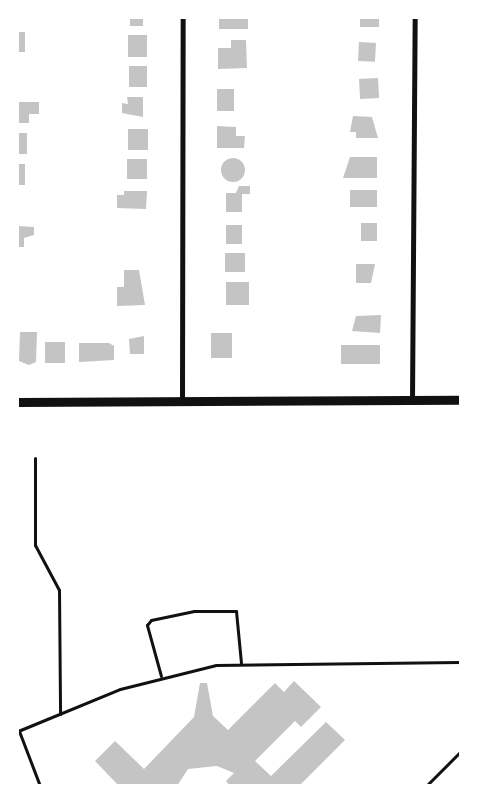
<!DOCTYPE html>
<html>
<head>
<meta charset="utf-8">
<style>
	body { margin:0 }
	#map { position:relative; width:478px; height:803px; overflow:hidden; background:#fff; font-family:Karla,sans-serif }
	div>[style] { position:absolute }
	.building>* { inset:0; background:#c4c4c4; transform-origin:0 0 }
	.round { border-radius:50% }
	.service>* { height:3px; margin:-1.5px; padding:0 1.5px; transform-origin:1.5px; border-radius:1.5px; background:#111 }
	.minor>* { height:5px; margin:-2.5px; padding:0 2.5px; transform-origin:2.5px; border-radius:2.5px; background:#111 }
	.secondary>* { height:9px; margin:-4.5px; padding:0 4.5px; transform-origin:4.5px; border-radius:4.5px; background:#111 }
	span { translate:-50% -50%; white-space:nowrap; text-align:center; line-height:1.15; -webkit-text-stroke:4.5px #fff; paint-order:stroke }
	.frame { position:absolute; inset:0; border:19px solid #fff; pointer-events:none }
</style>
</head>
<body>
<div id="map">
	<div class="building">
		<div style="left:130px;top:18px;width:13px;height:8px"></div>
		<div style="left:219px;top:18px;width:29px;height:11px"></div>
		<div style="left:360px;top:18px;width:19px;height:9px"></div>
		<div style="left:18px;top:32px;width:7px;height:20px"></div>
		<div style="left:147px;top:35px;width:22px;height:19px;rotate:90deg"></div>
		<div style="clip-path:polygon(231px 40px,246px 40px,247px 68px,218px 69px,218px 48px,231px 48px)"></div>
		<div style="left:359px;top:42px;width:17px;height:19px;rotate:3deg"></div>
		<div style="left:129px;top:66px;width:18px;height:21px"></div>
		<div style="left:378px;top:78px;width:20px;height:19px;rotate:87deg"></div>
		<div style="left:217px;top:89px;width:17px;height:22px"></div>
		<div style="clip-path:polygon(127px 97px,143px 97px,143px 117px,122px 113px,122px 103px,128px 104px)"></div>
		<div style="clip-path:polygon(18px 102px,39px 102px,39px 114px,29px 114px,29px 123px,18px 123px)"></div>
		<div style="clip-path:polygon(353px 116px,372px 117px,378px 138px,356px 138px,356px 132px,350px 132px)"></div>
		<div style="clip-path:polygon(217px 126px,236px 127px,236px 136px,245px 136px,244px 148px,217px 148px)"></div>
		<div style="left:128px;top:129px;width:20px;height:21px"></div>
		<div style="left:18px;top:133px;width:9px;height:21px"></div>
		<div style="clip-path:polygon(350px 157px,377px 157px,377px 178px,343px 178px)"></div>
		<div class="round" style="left:221px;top:158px;width:24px;height:24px"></div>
		<div style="left:127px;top:159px;width:20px;height:20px"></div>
		<div style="left:18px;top:164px;width:7px;height:21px"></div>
		<div style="clip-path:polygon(239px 186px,250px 186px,250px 194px,242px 194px,242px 212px,226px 212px,226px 193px,236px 193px)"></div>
		<div style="left:377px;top:190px;width:17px;height:27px;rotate:90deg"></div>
		<div style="clip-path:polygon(124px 191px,147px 191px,146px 209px,117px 208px,117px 195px,124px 195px)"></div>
		<div style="left:361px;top:223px;width:16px;height:18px"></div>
		<div style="left:226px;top:225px;width:16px;height:19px"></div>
		<div style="clip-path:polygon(18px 226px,34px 227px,34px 235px,24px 238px,24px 247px,18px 247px)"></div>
		<div style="left:225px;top:253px;width:20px;height:19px"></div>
		<div style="clip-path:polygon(356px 264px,375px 264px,371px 283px,356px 283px)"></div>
		<div style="clip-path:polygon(124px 270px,139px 270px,145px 305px,117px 306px,117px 287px,124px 287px)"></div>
		<div style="left:226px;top:282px;width:23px;height:23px"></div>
		<div style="clip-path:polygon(381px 315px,380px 333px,352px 331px,356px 316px)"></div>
		<div style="clip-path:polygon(20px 332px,37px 332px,36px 362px,29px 365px,19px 361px)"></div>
		<div style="left:211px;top:333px;width:21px;height:25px"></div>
		<div style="clip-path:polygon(144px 336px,144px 354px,130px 354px,129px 339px)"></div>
		<div style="left:45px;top:342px;width:20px;height:21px"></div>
		<div style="clip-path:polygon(79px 343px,109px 343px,114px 346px,114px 360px,79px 362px)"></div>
		<div style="left:341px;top:345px;width:39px;height:19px"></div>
		<div style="clip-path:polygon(294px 681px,321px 707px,301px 727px,295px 721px,255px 761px,271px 776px,326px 722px,345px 740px,299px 786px,230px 786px,226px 781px,234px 773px,217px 766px,188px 769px,177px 786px,119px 786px,95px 761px,115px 741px,144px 769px,194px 717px,200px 683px,207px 683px,213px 716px,228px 730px,275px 683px,284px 692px)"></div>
	</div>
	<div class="service">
		<div style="left:35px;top:458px;width:87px;rotate:90deg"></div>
		<div style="left:35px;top:545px;width:51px;rotate:61.9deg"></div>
		<div style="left:59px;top:590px;width:124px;rotate:89.5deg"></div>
		<div style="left:161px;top:676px;width:53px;rotate:-105.4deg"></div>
		<div style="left:147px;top:625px;width:6px;rotate:-51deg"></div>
		<div style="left:151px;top:620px;width:44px;rotate:-11.8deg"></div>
		<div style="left:194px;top:611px;width:42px"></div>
		<div style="left:236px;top:611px;width:52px;rotate:84.5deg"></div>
		<div style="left:18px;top:731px;width:110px;rotate:-22.4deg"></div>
		<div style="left:120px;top:689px;width:99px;rotate:-14deg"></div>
		<div style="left:216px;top:665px;width:244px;rotate:-0.7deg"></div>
		<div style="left:19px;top:731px;width:59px;rotate:69.1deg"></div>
		<div style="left:426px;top:786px;width:48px;rotate:-45deg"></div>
	</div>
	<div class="minor">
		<div style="left:412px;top:401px;width:383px;rotate:-89.6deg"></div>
		<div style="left:182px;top:402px;width:384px;rotate:-89.9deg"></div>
	</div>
	<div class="secondary">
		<div style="left:18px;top:402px;width:442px;rotate:-0.3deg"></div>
	</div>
	<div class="frame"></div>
</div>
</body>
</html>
